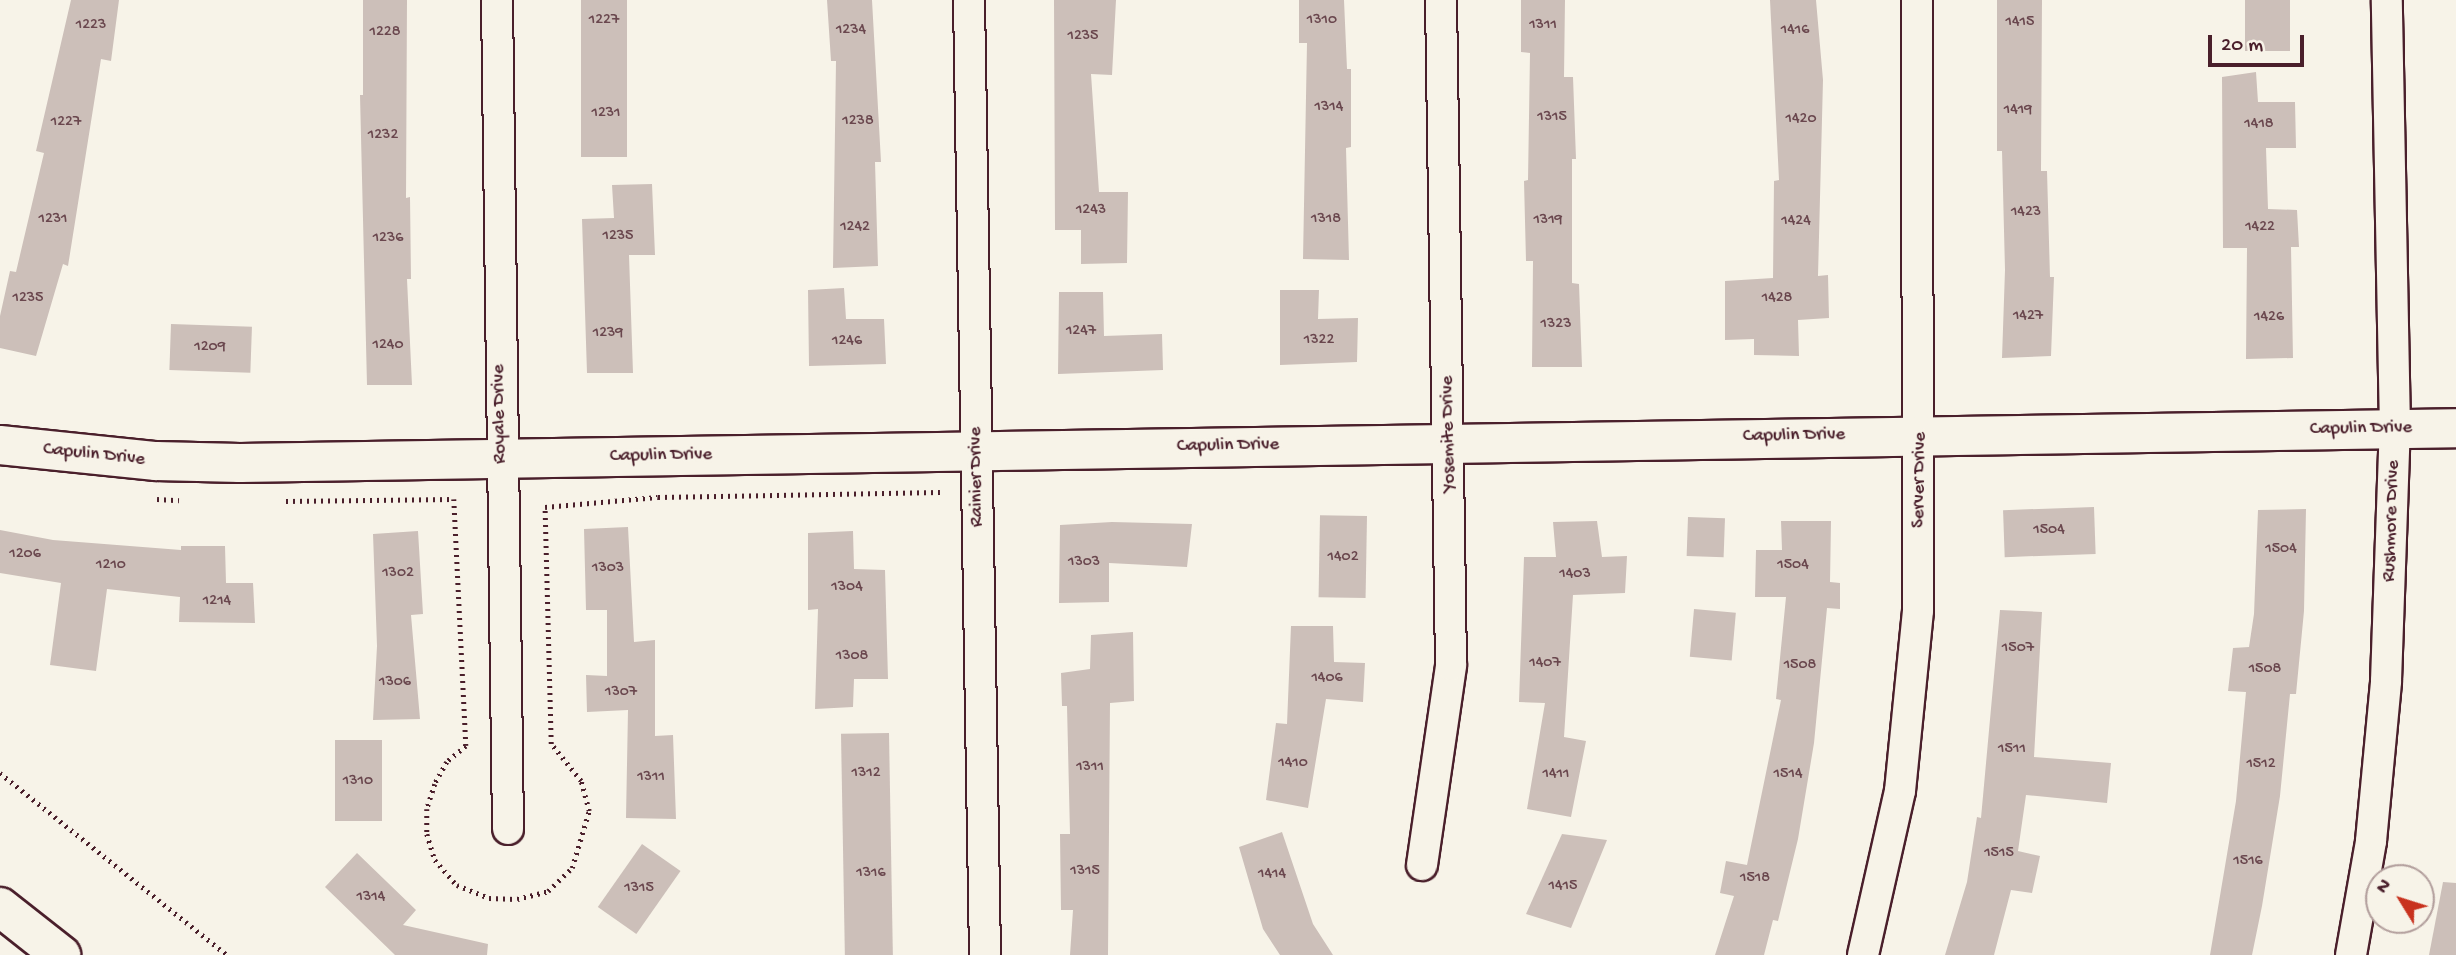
<!DOCTYPE html>
<html>
<head>
<meta charset="utf-8">
<style>
	body { margin:0 }
	#map { position:relative; width:2456px; height:955px; overflow:hidden; background:#f7f3e8; font-family:"Gochi Hand",sans-serif }
	div>[style] { position:absolute }
	.building>* { inset:0; background:#ccbfb9; transform-origin:0 0 }
	.path>* { height:4.5px; margin-top:-2.25px; transform-origin:0; background:repeating-linear-gradient(90deg,#4a1f2b 0 2px,transparent 0 7px) }
	.roads { filter:drop-shadow(2px 0 #4a1f2b) drop-shadow(-2px 0 #4a1f2b) drop-shadow(0 2px #4a1f2b) drop-shadow(0 -2px #4a1f2b) }
	.minor>* { height:30px; margin:-15px; padding:0 15px; transform-origin:15px; border-radius:15px; background:#f7f3e8 }
	.tertiary>* { height:38px; margin:-19px; padding:0 19px; transform-origin:19px; border-radius:19px; background:#f7f3e8 }
	.primary>* { height:38px; margin:-19px; padding:0 19px; transform-origin:19px; border-radius:19px; background:#f7f3e8 }
	span { translate:-50% -50%; white-space:nowrap; text-align:center; line-height:1.15; -webkit-text-stroke:6px #f7f3e8; paint-order:stroke }
	.number-label { font-size:16px; color:#6a474e }
	.number-label span { -webkit-text-stroke-width:0 }
	.street-label { font-size:19px; color:#4a1f2b }
	.north { position:absolute; left:2365px; top:864px; width:70px; height:70px; box-sizing:border-box; background:#f7f3e8; border:2px solid #b29e9c; border-radius:50%; rotate:308deg; font-size:19px; font-weight:700; line-height:28px; text-align:center; color:#4a1f2b }
	.north::after { content:''; display:block; margin:auto; width:24px; height:32px; background:#c8321e; clip-path:polygon(50% 0,100% 100%,50% 72%,0 100%) }
	.scale { position:absolute; left:2208px; top:35px; width:96px; height:32px; box-sizing:border-box; border:4px solid #4a1f2b; border-top:0; padding-left:9px; font-size:21px; line-height:24px; white-space:nowrap; color:#4a1f2b; -webkit-text-stroke:5px #f7f3e8; paint-order:stroke }
</style>
</head>
<body>
<div id="map">
	<div class="building">
		<div style="clip-path:polygon(71px 0,119px 0,111px 61px,101px 59px,68px 266px,63px 264px,36px 356px,0 348px,0 316px,10px 271px,16px 272px,44px 153px,36px 151px)"></div>
		<div style="clip-path:polygon(363px 0,407px 0,406px 198px,410px 197px,411px 279px,407px 279px,412px 385px,367px 385px,360px 95px,363px 95px)"></div>
		<div style="left:581px;top:0;width:46px;height:157px"></div>
		<div style="clip-path:polygon(827px 0,872px 0,881px 162px,875px 162px,878px 266px,833px 268px,836px 61px,831px 61px)"></div>
		<div style="clip-path:polygon(1054px 0,1116px 0,1112px 75px,1091px 74px,1099px 192px,1128px 192px,1127px 263px,1081px 264px,1081px 230px,1055px 230px)"></div>
		<div style="clip-path:polygon(1299px 0,1344px 0,1347px 69px,1351px 69px,1351px 147px,1346px 148px,1349px 260px,1303px 259px,1307px 43px,1299px 43px)"></div>
		<div style="clip-path:polygon(1521px 0,1565px 0,1564px 77px,1573px 77px,1576px 159px,1572px 159px,1572px 283px,1579px 284px,1582px 367px,1532px 367px,1533px 261px,1526px 261px,1524px 181px,1528px 180px,1530px 53px,1521px 52px)"></div>
		<div style="clip-path:polygon(1770px 0,1816px 0,1823px 80px,1818px 276px,1828px 275px,1829px 318px,1798px 320px,1799px 356px,1754px 355px,1754px 339px,1725px 340px,1725px 281px,1773px 278px,1774px 181px,1779px 180px)"></div>
		<div style="clip-path:polygon(1997px 0,2042px 0,2041px 171px,2047px 171px,2050px 277px,2054px 277px,2051px 356px,2002px 358px,2005px 270px,2002px 151px,1997px 151px)"></div>
		<div style="left:2245px;top:0;width:45px;height:51px"></div>
		<div style="clip-path:polygon(2256px 72px,2258px 102px,2295px 102px,2296px 148px,2266px 148px,2268px 209px,2297px 210px,2299px 247px,2291px 247px,2293px 358px,2246px 359px,2247px 248px,2223px 248px,2222px 77px)"></div>
		<div style="clip-path:polygon(652px 184px,655px 255px,629px 255px,633px 373px,587px 373px,582px 219px,614px 218px,612px 185px)"></div>
		<div style="clip-path:polygon(844px 288px,846px 319px,884px 319px,886px 364px,809px 366px,808px 290px)"></div>
		<div style="clip-path:polygon(1280px 290px,1319px 290px,1318px 319px,1358px 318px,1357px 362px,1280px 365px)"></div>
		<div style="clip-path:polygon(1059px 292px,1103px 292px,1104px 336px,1162px 334px,1163px 370px,1058px 374px)"></div>
		<div style="left:171px;top:324px;width:81px;height:46px;rotate:2deg"></div>
		<div style="left:2094px;top:507px;width:47px;height:91px;rotate:88deg"></div>
		<div style="clip-path:polygon(2306px 509px,2304px 611px,2296px 694px,2290px 694px,2280px 796px,2262px 906px,2252px 955px,2210px 955px,2236px 801px,2246px 692px,2228px 691px,2233px 648px,2249px 647px,2254px 614px,2258px 510px)"></div>
		<div style="left:1367px;top:516px;width:82px;height:47px;rotate:91deg"></div>
		<div style="left:1688px;top:517px;width:37px;height:39px;rotate:2deg"></div>
		<div style="clip-path:polygon(1597px 521px,1602px 557px,1627px 556px,1625px 593px,1573px 595px,1564px 737px,1586px 741px,1571px 817px,1527px 809px,1545px 703px,1519px 702px,1524px 557px,1556px 557px,1553px 522px)"></div>
		<div style="clip-path:polygon(1781px 521px,1831px 521px,1830px 582px,1840px 583px,1840px 609px,1827px 608px,1814px 743px,1798px 839px,1778px 921px,1773px 920px,1764px 955px,1715px 955px,1734px 896px,1720px 893px,1726px 861px,1747px 865px,1781px 700px,1776px 699px,1786px 597px,1755px 597px,1756px 550px,1782px 550px)"></div>
		<div style="clip-path:polygon(1112px 522px,1192px 524px,1187px 567px,1109px 563px,1109px 602px,1059px 603px,1060px 525px)"></div>
		<div style="clip-path:polygon(628px 527px,634px 642px,655px 640px,655px 736px,673px 735px,676px 819px,626px 818px,628px 710px,587px 712px,586px 675px,607px 676px,607px 610px,586px 610px,584px 529px)"></div>
		<div style="clip-path:polygon(0 530px,53px 540px,181px 550px,181px 546px,225px 546px,226px 583px,253px 583px,255px 623px,179px 622px,180px 597px,107px 589px,96px 671px,50px 665px,61px 583px,0 573px)"></div>
		<div style="clip-path:polygon(418px 531px,423px 614px,411px 615px,420px 719px,373px 720px,377px 646px,373px 534px)"></div>
		<div style="clip-path:polygon(853px 531px,854px 569px,885px 570px,888px 679px,854px 679px,853px 707px,815px 709px,818px 609px,808px 610px,808px 533px)"></div>
		<div style="left:1694px;top:609px;width:42px;height:48px;rotate:5deg"></div>
		<div style="clip-path:polygon(2000px 610px,2042px 612px,2034px 757px,2111px 763px,2107px 803px,2026px 795px,2018px 851px,2040px 856px,2032px 893px,2011px 890px,1994px 955px,1945px 955px,1967px 882px,1977px 817px,1981px 818px)"></div>
		<div style="clip-path:polygon(1291px 626px,1333px 626px,1334px 662px,1365px 663px,1363px 702px,1326px 699px,1308px 808px,1266px 800px,1276px 723px,1287px 724px)"></div>
		<div style="clip-path:polygon(1133px 632px,1134px 701px,1110px 703px,1108px 955px,1070px 955px,1073px 910px,1061px 910px,1060px 834px,1070px 834px,1067px 706px,1062px 706px,1061px 673px,1090px 669px,1091px 635px)"></div>
		<div style="left:889px;top:733px;width:222px;height:48px;rotate:89deg"></div>
		<div style="left:382px;top:740px;width:81px;height:47px;rotate:90deg"></div>
		<div style="clip-path:polygon(1282px 832px,1313px 924px,1333px 955px,1280px 955px,1263px 929px,1239px 847px)"></div>
		<div style="clip-path:polygon(1562px 834px,1607px 840px,1571px 928px,1526px 914px)"></div>
		<div style="left:642px;top:844px;width:47px;height:77px;rotate:35deg"></div>
		<div style="clip-path:polygon(357px 853px,416px 910px,403px 925px,488px 944px,487px 955px,395px 955px,325px 887px)"></div>
		<div style="clip-path:polygon(2443px 882px,2456px 883px,2456px 955px,2429px 955px)"></div>
	</div>
	<div class="path">
		<div style="left:157px;top:499px;width:22px;rotate:3deg"></div>
		<div style="left:286px;top:501px;width:168px;rotate:-0.7deg"></div>
		<div style="left:454px;top:499px;width:247px;rotate:87.2deg"></div>
		<div style="left:466px;top:746px;width:25px;rotate:140deg"></div>
		<div style="left:447px;top:762px;width:25px;rotate:119deg"></div>
		<div style="left:435px;top:784px;width:26px;rotate:108deg"></div>
		<div style="left:427px;top:809px;width:25px;rotate:90deg"></div>
		<div style="left:427px;top:834px;width:27px;rotate:73deg"></div>
		<div style="left:435px;top:860px;width:33px;rotate:49deg"></div>
		<div style="left:457px;top:885px;width:35px;rotate:22deg"></div>
		<div style="left:489px;top:898px;width:28px;rotate:2deg"></div>
		<div style="left:517px;top:899px;width:32px;rotate:-14deg"></div>
		<div style="left:548px;top:891px;width:33px;rotate:-44deg"></div>
		<div style="left:572px;top:868px;width:59px;rotate:-73.4deg"></div>
		<div style="left:589px;top:811px;width:31px;rotate:-105deg"></div>
		<div style="left:581px;top:781px;width:48px;rotate:-129deg"></div>
		<div style="left:551px;top:744px;width:237px;rotate:-91.5deg"></div>
		<div style="left:545px;top:507px;width:113px;rotate:-5.1deg"></div>
		<div style="left:658px;top:497px;width:282px;rotate:-1deg"></div>
		<div style="left:0;top:773px;width:291px;rotate:38.7deg"></div>
	</div>
	<div class="roads">
		<div class="minor">
			<div style="left:497px;top:0;width:829px;rotate:89.24deg"></div>
			<div style="left:969px;top:0;width:955px;rotate:89.04deg"></div>
			<div style="left:1422px;top:865px;width:202px;rotate:-81.7deg"></div>
			<div style="left:1451px;top:665px;width:665px;rotate:-90.86deg"></div>
			<div style="left:1863px;top:955px;width:168px;rotate:-77.3deg"></div>
			<div style="left:1900px;top:791px;width:181px;rotate:-84.3deg"></div>
			<div style="left:1918px;top:611px;width:611px;rotate:-90.09deg"></div>
			<div style="left:2351px;top:955px;width:116px;rotate:-80deg"></div>
			<div style="left:2371px;top:841px;width:161px;rotate:-84.6deg"></div>
			<div style="left:2386px;top:681px;width:252px;rotate:-88deg"></div>
			<div style="left:2395px;top:429px;width:429px;rotate:-91.1deg"></div>
		</div>
		<div class="tertiary">
			<div style="left:0;top:445px;width:157px;rotate:5.9deg"></div>
			<div style="left:156px;top:461px;width:84px;rotate:1.4deg"></div>
			<div style="left:240px;top:463px;width:2216px;rotate:-0.9deg"></div>
		</div>
		<div class="primary">
			<div style="left:0;top:907px;width:78px;rotate:38.2deg"></div>
		</div>
	</div>
	<div class="number-label">
		<span style="left:604px;top:21px">1227</span>
		<span style="left:1322px;top:21px">1310</span>
		<span style="left:2020px;top:23px">1415</span>
		<span style="left:91px;top:26px">1223</span>
		<span style="left:1543px;top:26px">1311</span>
		<span style="left:851px;top:31px">1234</span>
		<span style="left:1795px;top:31px">1416</span>
		<span style="left:385px;top:33px">1228</span>
		<span style="left:1083px;top:37px">1235</span>
		<span style="left:1329px;top:108px">1314</span>
		<span style="left:2018px;top:111px">1419</span>
		<span style="left:606px;top:114px">1231</span>
		<span style="left:1552px;top:118px">1315</span>
		<span style="left:1801px;top:120px">1420</span>
		<span style="left:858px;top:122px">1238</span>
		<span style="left:66px;top:123px">1227</span>
		<span style="left:2259px;top:125px">1418</span>
		<span style="left:383px;top:136px">1232</span>
		<span style="left:1091px;top:211px">1243</span>
		<span style="left:2026px;top:213px">1423</span>
		<span style="left:53px;top:220px">1231</span>
		<span style="left:1326px;top:220px">1318</span>
		<span style="left:1548px;top:221px">1319</span>
		<span style="left:1796px;top:222px">1424</span>
		<span style="left:855px;top:228px">1242</span>
		<span style="left:2260px;top:228px">1422</span>
		<span style="left:618px;top:237px">1235</span>
		<span style="left:388px;top:239px">1236</span>
		<span style="left:28px;top:299px">1235</span>
		<span style="left:1777px;top:299px">1428</span>
		<span style="left:2028px;top:317px">1427</span>
		<span style="left:2269px;top:318px">1426</span>
		<span style="left:1556px;top:325px">1323</span>
		<span style="left:1081px;top:332px">1247</span>
		<span style="left:608px;top:334px">1239</span>
		<span style="left:1319px;top:341px">1322</span>
		<span style="left:847px;top:342px">1246</span>
		<span style="left:388px;top:346px">1240</span>
		<span style="left:210px;top:348px">1209</span>
		<span style="left:2049px;top:531px">1504</span>
		<span style="left:2281px;top:550px">1504</span>
		<span style="left:25px;top:555px">1206</span>
		<span style="left:1343px;top:558px">1402</span>
		<span style="left:1084px;top:563px">1303</span>
		<span style="left:111px;top:566px">1210</span>
		<span style="left:1793px;top:566px">1504</span>
		<span style="left:608px;top:569px">1303</span>
		<span style="left:398px;top:574px">1302</span>
		<span style="left:1575px;top:575px">1403</span>
		<span style="left:847px;top:588px">1304</span>
		<span style="left:217px;top:602px">1214</span>
		<span style="left:2018px;top:649px">1507</span>
		<span style="left:852px;top:657px">1308</span>
		<span style="left:1545px;top:664px">1407</span>
		<span style="left:1800px;top:666px">1508</span>
		<span style="left:2265px;top:670px">1508</span>
		<span style="left:1327px;top:679px">1406</span>
		<span style="left:395px;top:683px">1306</span>
		<span style="left:621px;top:693px">1307</span>
		<span style="left:2012px;top:750px">1511</span>
		<span style="left:1293px;top:764px">1410</span>
		<span style="left:2261px;top:765px">1512</span>
		<span style="left:1090px;top:768px">1311</span>
		<span style="left:866px;top:774px">1312</span>
		<span style="left:1556px;top:775px">1411</span>
		<span style="left:1788px;top:775px">1514</span>
		<span style="left:651px;top:778px">1311</span>
		<span style="left:358px;top:782px">1310</span>
		<span style="left:1999px;top:854px">1515</span>
		<span style="left:2248px;top:862px">1516</span>
		<span style="left:1085px;top:872px">1315</span>
		<span style="left:871px;top:874px">1316</span>
		<span style="left:1272px;top:875px">1414</span>
		<span style="left:1755px;top:879px">1518</span>
		<span style="left:1563px;top:887px">1415</span>
		<span style="left:639px;top:889px">1315</span>
		<span style="left:371px;top:898px">1314</span>
	</div>
	<div class="street-label">
		<span style="left:500px;top:414px;rotate:-91deg">Royale Drive</span>
		<span style="left:2361px;top:429px;rotate:-1deg">Capulin Drive</span>
		<span style="left:1449px;top:434px;rotate:-91deg">Yosemite Drive</span>
		<span style="left:1794px;top:436px;rotate:-1deg">Capulin Drive</span>
		<span style="left:1228px;top:446px;rotate:-1deg">Capulin Drive</span>
		<span style="left:94px;top:455px;rotate:6deg">Capulin Drive</span>
		<span style="left:661px;top:456px;rotate:-1deg">Capulin Drive</span>
		<span style="left:977px;top:477px;rotate:-91deg">Rainier Drive</span>
		<span style="left:1920px;top:480px;rotate:-89deg">Server Drive</span>
		<span style="left:2392px;top:521px;rotate:-88deg">Rushmore Drive</span>
	</div>
	<div class="north">N</div>
	<div class="scale">20 m</div>
</div>
</body>
</html>
